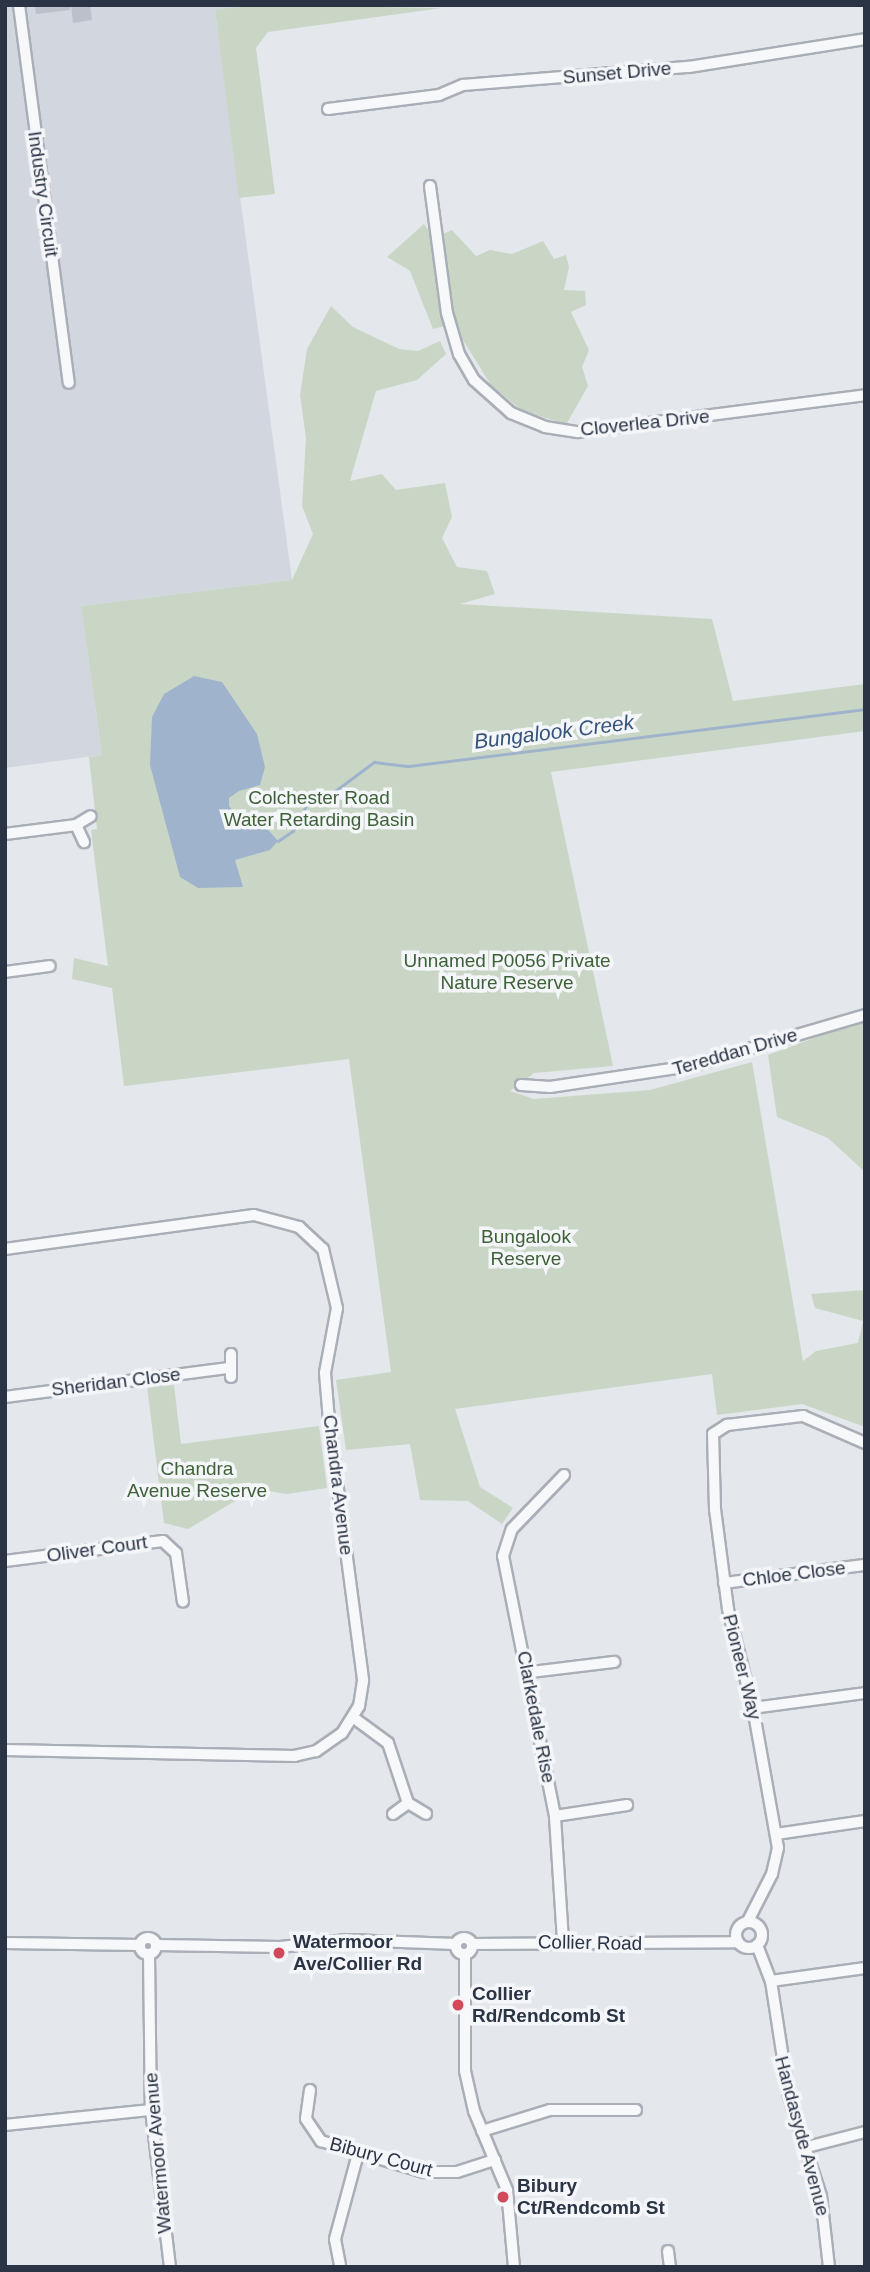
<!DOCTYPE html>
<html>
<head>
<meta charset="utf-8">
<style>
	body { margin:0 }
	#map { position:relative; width:870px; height:2272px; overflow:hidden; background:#e4e7ec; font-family:Arial,sans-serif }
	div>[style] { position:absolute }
	.built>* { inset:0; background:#d2d6de }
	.green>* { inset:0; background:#c9d6c5 }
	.water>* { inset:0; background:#9fb4cc }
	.stream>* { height:2.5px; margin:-1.25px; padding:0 1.25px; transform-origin:1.25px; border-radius:1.25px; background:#9fb4cc }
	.building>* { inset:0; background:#bbc0ca }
	.roads { filter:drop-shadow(2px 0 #a9aeb7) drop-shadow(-2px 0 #a9aeb7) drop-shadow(0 2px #a9aeb7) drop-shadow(0 -2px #a9aeb7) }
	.minor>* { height:10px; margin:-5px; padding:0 5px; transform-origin:5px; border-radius:5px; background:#f7f8fa }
	.minor>.ring { margin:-5px; padding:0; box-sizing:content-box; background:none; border:10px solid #f7f8fa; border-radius:50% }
	.dots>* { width:19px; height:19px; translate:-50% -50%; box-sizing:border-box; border:4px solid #f4f6f9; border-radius:50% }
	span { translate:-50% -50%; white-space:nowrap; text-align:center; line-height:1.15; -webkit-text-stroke:7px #f4f6f9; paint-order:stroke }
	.street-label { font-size:19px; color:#2b3445 }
	.park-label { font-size:19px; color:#3f6138 }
	.poi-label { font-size:19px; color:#2b3445; font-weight:700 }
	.left { translate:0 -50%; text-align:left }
	.water-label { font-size:21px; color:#34527a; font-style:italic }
	.frame { position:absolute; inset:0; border:7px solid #2b3445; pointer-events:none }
</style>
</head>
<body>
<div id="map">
	<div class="built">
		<div style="clip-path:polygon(5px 5px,253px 5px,215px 11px,292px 580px,81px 606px,102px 755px,5px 768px)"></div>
	</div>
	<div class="green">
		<div style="clip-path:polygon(253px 5px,442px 8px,268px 32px,256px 48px,275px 194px,239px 198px,215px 10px)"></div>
		<div style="clip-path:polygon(424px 224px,434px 238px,452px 230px,476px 256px,490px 250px,512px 254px,543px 241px,554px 259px,566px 255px,569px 267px,564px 290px,585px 291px,586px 305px,571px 312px,589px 350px,582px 367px,588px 386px,566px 425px,520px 409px,491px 385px,453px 324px,433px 329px,410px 271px,387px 257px)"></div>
		<div style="clip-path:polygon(331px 306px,353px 327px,399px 349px,418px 351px,440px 341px,446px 354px,417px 380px,376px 391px,350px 481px,382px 474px,396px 490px,445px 483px,452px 517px,442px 538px,457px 567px,487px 571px,495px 594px,460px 604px,712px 619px,733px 701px,865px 684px,865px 731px,551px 772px,613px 1066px,534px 1073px,510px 1091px,534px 1099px,650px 1090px,752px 1062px,803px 1361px,816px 1351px,858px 1343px,863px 1321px,815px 1308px,811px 1294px,865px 1290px,865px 1427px,802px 1404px,717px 1415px,712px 1374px,455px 1409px,480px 1487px,513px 1508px,502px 1524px,468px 1501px,420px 1500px,410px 1444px,346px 1450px,336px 1380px,391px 1372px,349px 1059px,124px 1086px,112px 988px,72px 979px,74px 958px,108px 966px,91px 830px,97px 829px,89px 757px,102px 755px,81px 606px,292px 580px,313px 534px,302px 506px,306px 438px,300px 395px,307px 349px)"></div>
		<div style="clip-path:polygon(865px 1019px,865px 1172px,828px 1138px,777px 1117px,768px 1055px)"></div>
		<div style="clip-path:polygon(174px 1385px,181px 1444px,319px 1426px,327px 1488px,287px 1494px,255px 1489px,188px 1529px,164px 1523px,147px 1386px)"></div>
	</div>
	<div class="water">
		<div style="clip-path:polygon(194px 676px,222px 682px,257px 734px,265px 767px,260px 785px,239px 791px,229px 798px,229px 806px,237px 816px,256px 816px,278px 841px,270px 850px,235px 860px,243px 887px,198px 888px,180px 877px,150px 765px,152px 717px,164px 694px)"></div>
	</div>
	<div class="stream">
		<div style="left:278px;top:841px;width:18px;rotate:-34deg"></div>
		<div style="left:293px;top:831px;width:34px;rotate:-63deg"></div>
		<div style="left:308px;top:801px;width:29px;rotate:-20deg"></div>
		<div style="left:335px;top:791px;width:49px;rotate:-36.6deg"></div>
		<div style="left:374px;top:762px;width:35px;rotate:7deg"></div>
		<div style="left:409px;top:766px;width:460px;rotate:-7.1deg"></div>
	</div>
	<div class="building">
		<div style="clip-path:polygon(35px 5px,70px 5px,70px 10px,36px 14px)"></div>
		<div style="clip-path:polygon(71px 5px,90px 5px,92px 20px,73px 23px)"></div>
	</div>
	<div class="roads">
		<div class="minor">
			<div style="left:19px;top:5px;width:381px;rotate:82.5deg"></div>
			<div style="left:328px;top:109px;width:112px;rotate:-7.2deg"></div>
			<div style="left:439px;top:95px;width:26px;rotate:-23deg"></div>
			<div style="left:463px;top:85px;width:227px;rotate:-4.6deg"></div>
			<div style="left:689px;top:67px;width:178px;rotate:-9deg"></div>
			<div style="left:430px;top:186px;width:128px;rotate:82.4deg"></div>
			<div style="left:447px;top:313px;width:43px;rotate:73.7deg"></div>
			<div style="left:459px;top:354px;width:30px;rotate:60deg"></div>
			<div style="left:474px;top:380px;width:50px;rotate:41.7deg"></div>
			<div style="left:511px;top:413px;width:37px;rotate:22deg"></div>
			<div style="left:545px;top:427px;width:33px;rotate:9deg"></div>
			<div style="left:578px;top:432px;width:289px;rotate:-7.3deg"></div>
			<div style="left:76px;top:825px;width:19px;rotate:65deg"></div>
			<div style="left:5px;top:834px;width:72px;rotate:-7.2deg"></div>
			<div style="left:76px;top:825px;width:17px;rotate:-31deg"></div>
			<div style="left:5px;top:972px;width:45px;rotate:-7.6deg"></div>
			<div style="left:521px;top:1085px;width:29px;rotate:4deg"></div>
			<div style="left:550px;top:1087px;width:143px;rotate:-8.5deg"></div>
			<div style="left:691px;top:1066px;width:181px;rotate:-16.3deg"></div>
			<div style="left:5px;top:1249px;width:251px;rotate:-7.8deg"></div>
			<div style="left:254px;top:1215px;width:47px;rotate:14.9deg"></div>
			<div style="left:299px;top:1227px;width:33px;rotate:43deg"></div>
			<div style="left:323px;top:1249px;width:61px;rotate:76.7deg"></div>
			<div style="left:337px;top:1308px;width:66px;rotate:100.5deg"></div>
			<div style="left:325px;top:1373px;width:48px;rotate:85.2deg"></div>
			<div style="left:329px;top:1421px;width:262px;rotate:82.5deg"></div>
			<div style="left:363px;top:1681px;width:25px;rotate:99deg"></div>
			<div style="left:359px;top:1706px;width:32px;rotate:122deg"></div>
			<div style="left:342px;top:1733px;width:32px;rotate:145deg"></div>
			<div style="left:316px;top:1751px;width:22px;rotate:167deg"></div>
			<div style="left:295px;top:1756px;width:290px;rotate:-178.8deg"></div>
			<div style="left:231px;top:1354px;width:23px;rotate:90deg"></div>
			<div style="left:5px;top:1397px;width:224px;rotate:-7.4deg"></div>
			<div style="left:5px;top:1561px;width:159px;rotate:-7.2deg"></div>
			<div style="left:163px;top:1541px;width:18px;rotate:43deg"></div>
			<div style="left:176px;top:1553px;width:49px;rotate:81.9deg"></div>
			<div style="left:724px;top:1583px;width:142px;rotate:-7.3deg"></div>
			<div style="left:531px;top:1672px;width:84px;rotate:-6.9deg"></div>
			<div style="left:753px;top:1708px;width:113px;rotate:-7.6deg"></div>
			<div style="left:354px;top:1718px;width:42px;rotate:36.3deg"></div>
			<div style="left:388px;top:1743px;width:63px;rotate:71.6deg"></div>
			<div style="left:393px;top:1814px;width:19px;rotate:-36deg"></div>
			<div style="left:408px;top:1803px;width:21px;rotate:31deg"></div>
			<div style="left:555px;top:1816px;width:73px;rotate:-8.7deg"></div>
			<div style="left:776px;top:1834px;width:90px;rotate:-8.3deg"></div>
			<div style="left:748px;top:1921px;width:53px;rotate:-62.9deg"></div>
			<div style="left:772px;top:1874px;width:27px;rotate:-77deg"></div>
			<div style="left:778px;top:1848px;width:142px;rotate:-100.1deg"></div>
			<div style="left:753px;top:1708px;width:102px;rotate:-104.2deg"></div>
			<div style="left:728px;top:1609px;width:101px;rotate:-97.4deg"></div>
			<div style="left:715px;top:1509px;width:75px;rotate:-91.5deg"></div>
			<div style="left:713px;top:1434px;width:17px;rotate:-33deg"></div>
			<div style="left:727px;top:1425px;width:77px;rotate:-6.8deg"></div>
			<div style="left:803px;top:1416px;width:68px;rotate:23.5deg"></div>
			<div class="ring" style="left:736px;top:1922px;width:16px;height:16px"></div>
			<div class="ring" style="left:140px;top:1938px;width:6px;height:6px"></div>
			<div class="ring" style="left:456px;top:1938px;width:6px;height:6px"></div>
			<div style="left:563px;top:1941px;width:125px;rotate:-93.7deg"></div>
			<div style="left:555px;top:1816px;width:265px;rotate:-101.3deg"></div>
			<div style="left:503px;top:1556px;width:28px;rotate:-72deg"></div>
			<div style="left:512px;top:1529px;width:75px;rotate:-46.1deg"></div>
			<div style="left:5px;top:1943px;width:135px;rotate:0.8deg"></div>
			<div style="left:472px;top:1944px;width:266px;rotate:-0.4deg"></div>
			<div style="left:157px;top:1945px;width:123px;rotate:0.9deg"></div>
			<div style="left:280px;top:1947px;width:67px;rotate:-6deg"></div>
			<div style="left:347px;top:1940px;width:109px;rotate:2.1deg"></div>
			<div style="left:757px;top:1945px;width:39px;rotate:69deg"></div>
			<div style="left:771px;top:1981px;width:117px;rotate:81.2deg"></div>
			<div style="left:789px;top:2097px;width:104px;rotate:72.1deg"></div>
			<div style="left:821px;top:2196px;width:71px;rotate:83.6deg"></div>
			<div style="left:149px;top:1954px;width:156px;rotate:89.3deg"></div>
			<div style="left:151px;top:2110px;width:158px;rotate:83.1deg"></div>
			<div style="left:465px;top:1954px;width:117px;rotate:90deg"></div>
			<div style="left:465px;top:2071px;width:41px;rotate:77.3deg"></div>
			<div style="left:474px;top:2111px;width:86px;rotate:67.3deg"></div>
			<div style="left:507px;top:2190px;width:77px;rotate:84.8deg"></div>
			<div style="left:771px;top:1981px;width:95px;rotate:-7.9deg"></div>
			<div style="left:310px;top:2090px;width:29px;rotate:98deg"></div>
			<div style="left:306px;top:2119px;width:27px;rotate:56deg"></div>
			<div style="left:321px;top:2141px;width:108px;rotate:16.8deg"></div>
			<div style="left:424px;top:2172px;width:33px"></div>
			<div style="left:457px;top:2172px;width:40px;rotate:-18deg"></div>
			<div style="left:5px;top:2125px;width:147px;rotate:-5.9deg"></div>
			<div style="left:482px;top:2131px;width:71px;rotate:-17.2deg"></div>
			<div style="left:550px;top:2110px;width:86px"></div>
			<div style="left:807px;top:2147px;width:60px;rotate:-14.5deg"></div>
			<div style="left:668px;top:2251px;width:16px;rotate:83deg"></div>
			<div style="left:340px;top:2265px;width:26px;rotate:-101deg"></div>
			<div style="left:335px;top:2239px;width:88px;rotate:-74.9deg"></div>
		</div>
	</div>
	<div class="dots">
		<div style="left:279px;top:1953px;background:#d1495b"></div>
		<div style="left:458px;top:2005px;background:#d1495b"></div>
		<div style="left:503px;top:2197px;background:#d1495b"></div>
	</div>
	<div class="street-label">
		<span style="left:617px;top:73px;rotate:-5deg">Sunset Drive</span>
		<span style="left:43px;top:194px;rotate:82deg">Industry Circuit</span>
		<span style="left:645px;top:423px;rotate:-6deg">Cloverlea Drive</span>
		<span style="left:735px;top:1052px;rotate:-16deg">Tereddan Drive</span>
		<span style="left:116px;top:1382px;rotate:-7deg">Sheridan Close</span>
		<span style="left:338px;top:1485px;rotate:83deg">Chandra Avenue</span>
		<span style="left:97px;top:1549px;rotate:-8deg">Oliver Court</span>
		<span style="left:794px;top:1574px;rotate:-7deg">Chloe Close</span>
		<span style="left:742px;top:1667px;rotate:76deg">Pioneer Way</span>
		<span style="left:536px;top:1717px;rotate:79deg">Clarkedale Rise</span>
		<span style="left:590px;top:1943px;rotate:1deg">Collier Road</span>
		<span style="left:802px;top:2136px;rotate:75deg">Handasyde Avenue</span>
		<span style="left:158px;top:2153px;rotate:-95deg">Watermoor Avenue</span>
		<span style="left:381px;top:2157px;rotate:15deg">Bibury Court</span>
	</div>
	<div class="park-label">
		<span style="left:319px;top:809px">Colchester Road<br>Water Retarding Basin</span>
		<span style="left:507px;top:972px">Unnamed P0056 Private<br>Nature Reserve</span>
		<span style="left:526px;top:1248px">Bungalook<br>Reserve</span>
		<span style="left:197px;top:1480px">Chandra<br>Avenue Reserve</span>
	</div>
	<div class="poi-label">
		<span class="left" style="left:293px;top:1953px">Watermoor<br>Ave/Collier Rd</span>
		<span class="left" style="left:472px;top:2005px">Collier<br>Rd/Rendcomb St</span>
		<span class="left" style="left:517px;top:2197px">Bibury<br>Ct/Rendcomb St</span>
	</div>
	<div class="water-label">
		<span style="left:554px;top:732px;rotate:-7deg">Bungalook Creek</span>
	</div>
	<div class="frame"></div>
</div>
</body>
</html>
